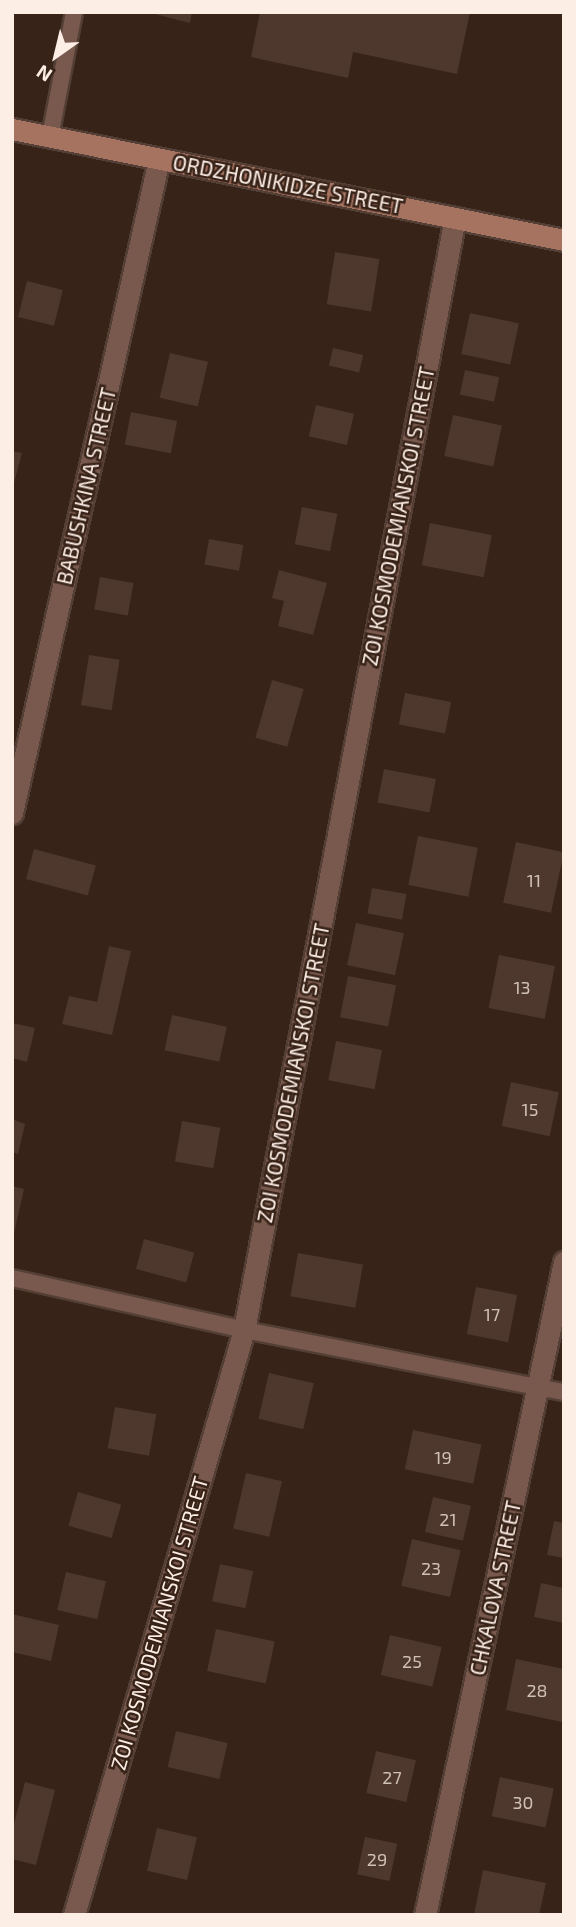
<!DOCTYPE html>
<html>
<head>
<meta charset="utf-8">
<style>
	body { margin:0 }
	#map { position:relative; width:576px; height:1927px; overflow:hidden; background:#382318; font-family:"Exo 2",sans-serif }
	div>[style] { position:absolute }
	.building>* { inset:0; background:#4e372c; transform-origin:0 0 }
	.roads { filter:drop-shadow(2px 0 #533f35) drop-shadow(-2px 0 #533f35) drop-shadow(0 2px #533f35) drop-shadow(0 -2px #533f35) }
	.lane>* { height:16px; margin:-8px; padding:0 8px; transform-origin:8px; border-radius:8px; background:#79594e }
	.street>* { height:21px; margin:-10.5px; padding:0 10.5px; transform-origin:10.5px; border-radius:10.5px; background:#79594e }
	.secondary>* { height:21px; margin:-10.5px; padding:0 10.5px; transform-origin:10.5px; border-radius:10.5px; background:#a67361 }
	span { translate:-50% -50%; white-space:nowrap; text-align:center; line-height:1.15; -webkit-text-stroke:5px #382318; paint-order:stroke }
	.number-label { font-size:18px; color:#d0c0b7 }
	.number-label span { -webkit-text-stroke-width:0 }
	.street-label { font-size:21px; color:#fcede5 }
	.frame { position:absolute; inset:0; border:14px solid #fcede5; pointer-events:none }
	.north { position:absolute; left:21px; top:21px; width:70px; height:70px; -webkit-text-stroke:5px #382318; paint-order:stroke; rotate:214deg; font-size:19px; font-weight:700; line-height:28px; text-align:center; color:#fcede5 }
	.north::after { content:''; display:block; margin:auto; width:24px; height:32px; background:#fcede5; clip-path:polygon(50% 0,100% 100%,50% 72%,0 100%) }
</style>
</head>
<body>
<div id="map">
	<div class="building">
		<div style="clip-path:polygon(147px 12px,192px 12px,190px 23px)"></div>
		<div style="clip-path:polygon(260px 12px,470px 12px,457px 74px,353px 52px,348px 78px,251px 57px)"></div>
		<div style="left:335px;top:252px;width:45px;height:53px;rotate:9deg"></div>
		<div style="left:27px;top:281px;width:37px;height:37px;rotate:14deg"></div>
		<div style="left:470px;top:313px;width:50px;height:42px;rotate:12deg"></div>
		<div style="left:333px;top:348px;width:31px;height:18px;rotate:13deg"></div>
		<div style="left:170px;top:353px;width:39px;height:46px;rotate:13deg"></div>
		<div style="left:465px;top:370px;width:35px;height:25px;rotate:12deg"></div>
		<div style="left:316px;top:405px;width:39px;height:32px;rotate:13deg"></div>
		<div style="left:131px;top:412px;width:47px;height:33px;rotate:11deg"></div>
		<div style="left:453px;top:415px;width:50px;height:42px;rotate:12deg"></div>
		<div style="clip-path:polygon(12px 451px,22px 453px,13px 487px,12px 487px)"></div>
		<div style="left:302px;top:507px;width:36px;height:38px;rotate:11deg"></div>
		<div style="left:430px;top:523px;width:63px;height:43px;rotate:11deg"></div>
		<div style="left:209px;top:539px;width:35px;height:26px;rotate:10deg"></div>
		<div style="clip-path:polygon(279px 570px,327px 583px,313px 635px,278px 626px,284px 601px,272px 598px)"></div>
		<div style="left:100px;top:577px;width:34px;height:33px;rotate:10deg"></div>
		<div style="left:89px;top:655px;width:31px;height:51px;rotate:9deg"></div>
		<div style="left:272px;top:680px;width:33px;height:60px;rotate:16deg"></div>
		<div style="left:405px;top:693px;width:47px;height:32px;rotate:11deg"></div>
		<div style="left:384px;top:769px;width:53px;height:34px;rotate:11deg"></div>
		<div style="left:418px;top:836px;width:61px;height:50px;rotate:11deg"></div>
		<div style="left:516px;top:842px;width:49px;height:62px;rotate:12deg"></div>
		<div style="left:34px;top:849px;width:64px;height:31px;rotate:15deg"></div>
		<div style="left:372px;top:888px;width:35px;height:26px;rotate:10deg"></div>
		<div style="left:356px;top:923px;width:49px;height:43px;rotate:12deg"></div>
		<div style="clip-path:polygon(109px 946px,131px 951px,112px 1035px,62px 1024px,69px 996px,97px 1002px)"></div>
		<div style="left:499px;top:955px;width:57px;height:54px;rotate:11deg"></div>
		<div style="left:348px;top:976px;width:49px;height:42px;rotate:11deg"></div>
		<div style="left:172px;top:1015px;width:56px;height:36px;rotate:12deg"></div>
		<div style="clip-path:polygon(12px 1023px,35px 1028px,27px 1062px,12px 1058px)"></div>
		<div style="left:336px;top:1041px;width:47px;height:40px;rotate:11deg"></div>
		<div style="left:511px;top:1082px;width:49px;height:45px;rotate:12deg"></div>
		<div style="clip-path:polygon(12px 1119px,25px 1124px,18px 1154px,12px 1152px)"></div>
		<div style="left:182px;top:1121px;width:39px;height:41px;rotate:10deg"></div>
		<div style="clip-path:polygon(12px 1186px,24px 1189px,13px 1238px,12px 1237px)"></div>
		<div style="left:144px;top:1239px;width:52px;height:31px;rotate:15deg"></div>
		<div style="left:298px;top:1253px;width:66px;height:44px;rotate:10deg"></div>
		<div style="left:476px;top:1287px;width:42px;height:48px;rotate:11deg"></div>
		<div style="left:269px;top:1373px;width:46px;height:47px;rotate:13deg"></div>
		<div style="left:115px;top:1407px;width:42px;height:42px;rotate:10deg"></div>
		<div style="left:413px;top:1430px;width:70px;height:40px;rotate:12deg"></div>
		<div style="left:246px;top:1473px;width:37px;height:57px;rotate:13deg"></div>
		<div style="left:78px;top:1492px;width:45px;height:35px;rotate:16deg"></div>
		<div style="left:433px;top:1497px;width:39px;height:36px;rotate:13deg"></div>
		<div style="clip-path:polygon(554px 1521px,564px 1523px,564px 1558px,547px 1555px)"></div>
		<div style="left:412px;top:1539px;width:50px;height:48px;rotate:13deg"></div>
		<div style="left:220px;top:1564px;width:34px;height:38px;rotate:12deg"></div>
		<div style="left:66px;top:1572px;width:41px;height:39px;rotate:13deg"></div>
		<div style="clip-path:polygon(541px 1583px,564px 1588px,564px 1623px,534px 1617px)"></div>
		<div style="clip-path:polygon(12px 1614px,59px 1625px,51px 1661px,12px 1652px)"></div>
		<div style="left:216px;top:1629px;width:60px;height:43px;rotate:12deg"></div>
		<div style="left:390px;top:1635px;width:53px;height:41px;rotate:13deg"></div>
		<div style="clip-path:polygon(516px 1659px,564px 1669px,562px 1722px,506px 1710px)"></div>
		<div style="left:176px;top:1731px;width:53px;height:37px;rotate:13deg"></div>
		<div style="left:376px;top:1751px;width:41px;height:43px;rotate:13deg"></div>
		<div style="left:500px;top:1777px;width:55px;height:40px;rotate:12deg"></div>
		<div style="clip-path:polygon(25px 1782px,55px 1790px,36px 1865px,12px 1859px,12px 1831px)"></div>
		<div style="left:157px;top:1828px;width:41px;height:44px;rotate:13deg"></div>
		<div style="left:365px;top:1837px;width:33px;height:38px;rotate:12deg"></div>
		<div style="clip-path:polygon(483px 1870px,546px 1883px,539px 1915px,474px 1915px)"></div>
	</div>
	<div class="roads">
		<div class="lane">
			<div style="left:50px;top:137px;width:127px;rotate:-79.1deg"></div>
			<div style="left:12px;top:1278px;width:238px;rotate:12.6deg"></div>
			<div style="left:244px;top:1330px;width:326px;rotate:11deg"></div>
		</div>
		<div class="street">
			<div style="left:12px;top:813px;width:670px;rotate:-77.33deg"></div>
			<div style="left:74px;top:1915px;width:609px;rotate:-73.8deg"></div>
			<div style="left:244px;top:1330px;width:1132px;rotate:-79.26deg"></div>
			<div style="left:425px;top:1915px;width:668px;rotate:-77.98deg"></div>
		</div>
		<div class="secondary">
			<div style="left:12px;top:129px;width:563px;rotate:11.37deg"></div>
		</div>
	</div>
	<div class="number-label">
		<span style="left:534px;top:880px">11</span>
		<span style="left:522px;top:987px">13</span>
		<span style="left:530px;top:1109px">15</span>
		<span style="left:492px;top:1314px">17</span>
		<span style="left:443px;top:1457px">19</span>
		<span style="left:448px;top:1519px">21</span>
		<span style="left:431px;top:1568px">23</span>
		<span style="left:412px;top:1661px">25</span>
		<span style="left:537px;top:1690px">28</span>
		<span style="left:392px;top:1777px">27</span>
		<span style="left:523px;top:1802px">30</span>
		<span style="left:377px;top:1859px">29</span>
	</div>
	<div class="street-label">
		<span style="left:288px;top:184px;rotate:11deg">ORDZHONIKIDZE STREET</span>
		<span style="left:86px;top:486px;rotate:-77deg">BABUSHKINA STREET</span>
		<span style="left:398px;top:516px;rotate:-79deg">ZOI KOSMODEMIANSKOI STREET</span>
		<span style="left:293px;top:1073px;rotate:-79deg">ZOI KOSMODEMIANSKOI STREET</span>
		<span style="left:495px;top:1588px;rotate:-78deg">CHKALOVA STREET</span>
		<span style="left:159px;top:1623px;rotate:-74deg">ZOI KOSMODEMIANSKOI STREET</span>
	</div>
	<div class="frame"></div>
	<div class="north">N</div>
</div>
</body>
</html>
